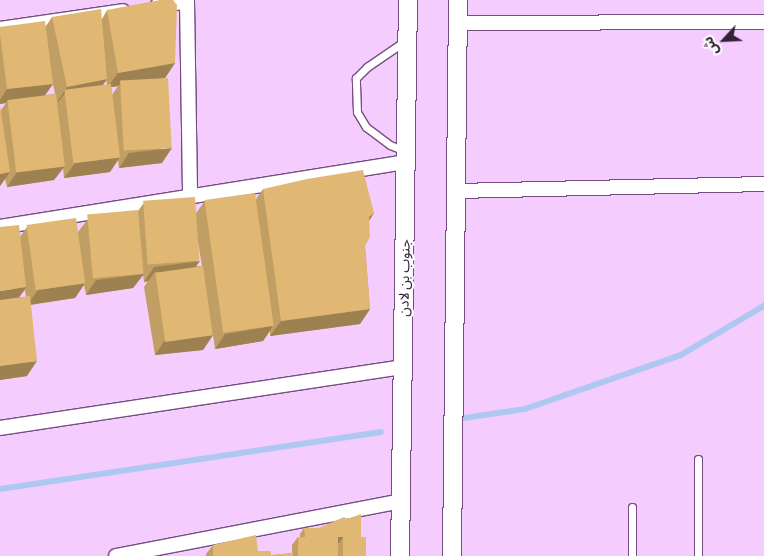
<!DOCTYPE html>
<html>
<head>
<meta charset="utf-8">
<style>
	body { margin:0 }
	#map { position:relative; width:764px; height:556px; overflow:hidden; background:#f4cdfe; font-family:Manrope,"Noto Sans Arabic",sans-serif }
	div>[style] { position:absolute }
	.stream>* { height:5.5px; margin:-2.75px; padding:0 2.75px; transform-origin:2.75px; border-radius:2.75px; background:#aec8f1 }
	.roads { filter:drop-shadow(1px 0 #774c82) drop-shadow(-1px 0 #774c82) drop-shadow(0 1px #774c82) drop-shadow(0 -1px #774c82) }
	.service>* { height:7px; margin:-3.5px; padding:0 3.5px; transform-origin:3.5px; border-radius:3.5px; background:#fff }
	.minor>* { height:14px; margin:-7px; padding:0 7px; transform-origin:7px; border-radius:7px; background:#fff }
	.tertiary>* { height:18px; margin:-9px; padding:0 9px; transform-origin:9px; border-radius:9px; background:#fff }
	.wall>* { inset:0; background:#c19e64 }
	.shaded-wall>* { inset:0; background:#9d8151 }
	.building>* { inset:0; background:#e0b874; transform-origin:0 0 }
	span { translate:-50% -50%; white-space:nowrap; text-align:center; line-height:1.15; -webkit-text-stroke:4.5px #fefefe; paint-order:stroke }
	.street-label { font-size:14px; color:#332138 }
	.north { position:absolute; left:699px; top:15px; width:50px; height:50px; -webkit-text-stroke:4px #fefefe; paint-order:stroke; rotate:245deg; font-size:14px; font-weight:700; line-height:20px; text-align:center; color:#332138 }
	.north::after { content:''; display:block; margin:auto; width:18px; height:22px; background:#332138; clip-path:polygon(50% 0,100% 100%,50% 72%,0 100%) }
</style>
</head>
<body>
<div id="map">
	<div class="stream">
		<div style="left:464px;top:418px;width:62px;rotate:-8.4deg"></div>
		<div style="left:525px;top:409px;width:165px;rotate:-19.1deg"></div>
		<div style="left:681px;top:355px;width:96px;rotate:-30.6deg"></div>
		<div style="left:0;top:489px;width:385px;rotate:-8.5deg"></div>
	</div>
	<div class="roads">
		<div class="service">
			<div style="left:405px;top:151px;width:16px;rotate:-158deg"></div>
			<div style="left:390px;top:145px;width:30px;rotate:-143deg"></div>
			<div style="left:366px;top:127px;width:17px;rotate:-121deg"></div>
			<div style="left:357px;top:112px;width:34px;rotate:-92deg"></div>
			<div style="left:356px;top:78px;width:16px;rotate:-45deg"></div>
			<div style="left:367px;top:67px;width:46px;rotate:-34.4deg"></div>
			<div style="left:632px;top:556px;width:49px;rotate:-90deg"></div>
			<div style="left:698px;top:556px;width:97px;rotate:-90deg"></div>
		</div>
		<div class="minor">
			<div style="left:157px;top:6px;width:30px;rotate:-9deg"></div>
			<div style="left:187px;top:1px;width:196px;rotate:89.1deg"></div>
			<div style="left:458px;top:23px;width:306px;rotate:-0.2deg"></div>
			<div style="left:0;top:29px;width:124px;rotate:-8.3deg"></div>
			<div style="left:456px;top:191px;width:308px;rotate:-1.3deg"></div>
			<div style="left:0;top:227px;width:411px;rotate:-9.1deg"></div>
			<div style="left:0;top:428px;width:408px;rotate:-8.6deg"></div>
			<div style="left:116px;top:556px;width:290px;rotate:-10.9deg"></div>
		</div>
		<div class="tertiary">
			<div style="left:400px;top:556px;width:556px;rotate:-89.18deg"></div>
			<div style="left:452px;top:556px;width:556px;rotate:-89.38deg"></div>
		</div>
	</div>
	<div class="wall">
		<div style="clip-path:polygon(evenodd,107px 10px,175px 63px,165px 78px,157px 80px,162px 163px,119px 168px,118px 160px,110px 172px,64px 178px,63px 168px,54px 180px,7px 187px,5px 179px,0 186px,1px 110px,6px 103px,0 104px,0 27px,46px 26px,52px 17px,102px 19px,107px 10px,106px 80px,107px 85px,102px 86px,106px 80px,107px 10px,53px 84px,55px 94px,45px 95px,53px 84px,107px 10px,118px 86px,112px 95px,111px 87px,118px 86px)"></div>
		<div style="clip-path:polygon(evenodd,263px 189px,374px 213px,369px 221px,365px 246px,370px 309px,360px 324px,270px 336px,270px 331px,263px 341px,215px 349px,213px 335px,203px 350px,155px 355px,144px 287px,148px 281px,144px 282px,143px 275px,133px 288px,86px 295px,84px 285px,75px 298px,31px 305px,27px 376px,0 380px,20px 237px,27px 227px,78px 232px,88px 219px,138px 211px,143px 204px,196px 213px,205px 201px,256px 199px,263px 189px,198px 242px,202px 266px,196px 266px,198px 242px,263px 189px,25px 290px,26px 297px,19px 297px,25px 290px)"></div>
		<div style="clip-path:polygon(304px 528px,361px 537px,366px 556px,271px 556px,272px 555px,292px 553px,292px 545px,298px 537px,300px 537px,300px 534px)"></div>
		<div style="clip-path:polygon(213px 545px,258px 551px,271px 556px,206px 556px,206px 554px)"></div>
	</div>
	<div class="shaded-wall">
		<div style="clip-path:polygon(175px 63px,165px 78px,120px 86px,120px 84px,118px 86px,107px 88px,118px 73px)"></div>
		<div style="clip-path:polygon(107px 79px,97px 94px,65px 93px,59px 101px,57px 102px,67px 87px)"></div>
		<div style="clip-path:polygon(53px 84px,43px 98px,7px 101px,6px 103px,0 104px,0 100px,7px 89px)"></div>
		<div style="clip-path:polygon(172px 148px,162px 163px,119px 168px,129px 153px)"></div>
		<div style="clip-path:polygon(120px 157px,110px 172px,64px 178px,75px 163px)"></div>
		<div style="clip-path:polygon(65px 166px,54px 180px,7px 187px,17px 172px)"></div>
		<div style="clip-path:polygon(10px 172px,0 186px,0 174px)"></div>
		<div style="clip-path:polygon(374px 213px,364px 228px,369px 217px)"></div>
		<div style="clip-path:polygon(200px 261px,189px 276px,155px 272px,148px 281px,144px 282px,154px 267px)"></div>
		<div style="clip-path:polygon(144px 274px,133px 288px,86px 295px,96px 280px)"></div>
		<div style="clip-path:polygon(85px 283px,75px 298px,27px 305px,38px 290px)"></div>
		<div style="clip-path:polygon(26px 287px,16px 302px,0 305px,0 291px)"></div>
		<div style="clip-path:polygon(370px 309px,360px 324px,270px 336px,281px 321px)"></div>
		<div style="clip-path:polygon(273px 326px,263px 341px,215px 349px,225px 334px)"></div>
		<div style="clip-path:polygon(213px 335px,203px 350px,155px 355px,165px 340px)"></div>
		<div style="clip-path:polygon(37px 361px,27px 376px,0 380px,0 366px)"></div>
		<div style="clip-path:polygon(305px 537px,343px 537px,339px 543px,301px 543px)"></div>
	</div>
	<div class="building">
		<div style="clip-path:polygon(160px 0,173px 0,177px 5px,175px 63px,118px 73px,107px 10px)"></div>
		<div style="clip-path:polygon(101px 9px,107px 79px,67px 87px,52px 17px)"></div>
		<div style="clip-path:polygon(45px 21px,53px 84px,7px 89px,0 34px,0 27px)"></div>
		<div style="left:168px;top:78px;width:70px;height:48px;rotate:87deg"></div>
		<div style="left:111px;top:84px;width:74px;height:47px;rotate:83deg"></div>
		<div style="left:56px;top:94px;width:73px;height:49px;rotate:83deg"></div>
		<div style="clip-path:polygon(0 105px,10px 172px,0 174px)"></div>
		<div style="clip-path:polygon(363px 170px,374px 213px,369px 217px,370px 237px,365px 246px,370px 309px,281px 321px,263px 189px,307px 179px)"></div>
		<div style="left:255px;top:193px;width:134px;height:51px;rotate:82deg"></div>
		<div style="left:195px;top:197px;width:64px;height:52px;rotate:86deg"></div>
		<div style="left:138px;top:210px;width:64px;height:51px;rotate:85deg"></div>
		<div style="left:76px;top:218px;width:66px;height:50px;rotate:82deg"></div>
		<div style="clip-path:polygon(19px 225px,26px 287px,0 291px,0 227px)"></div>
		<div style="left:203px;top:266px;width:70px;height:48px;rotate:82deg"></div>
		<div style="clip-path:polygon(30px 296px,37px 361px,0 366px,0 300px)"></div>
		<div style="clip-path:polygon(361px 514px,361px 537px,305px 537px,304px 528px,319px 528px,344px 517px,347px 519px)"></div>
		<div style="clip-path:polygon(256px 535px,258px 551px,271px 551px,271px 556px,213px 556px,213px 545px)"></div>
		<div style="left:298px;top:537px;width:40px;height:19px"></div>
		<div style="left:343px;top:537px;width:23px;height:19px"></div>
		<div style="clip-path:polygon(293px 553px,293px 556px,272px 556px,272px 555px)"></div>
	</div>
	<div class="street-label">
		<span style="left:404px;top:278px;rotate:-89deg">جنوب بن لادن</span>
	</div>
	<div class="north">ش</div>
</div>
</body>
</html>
